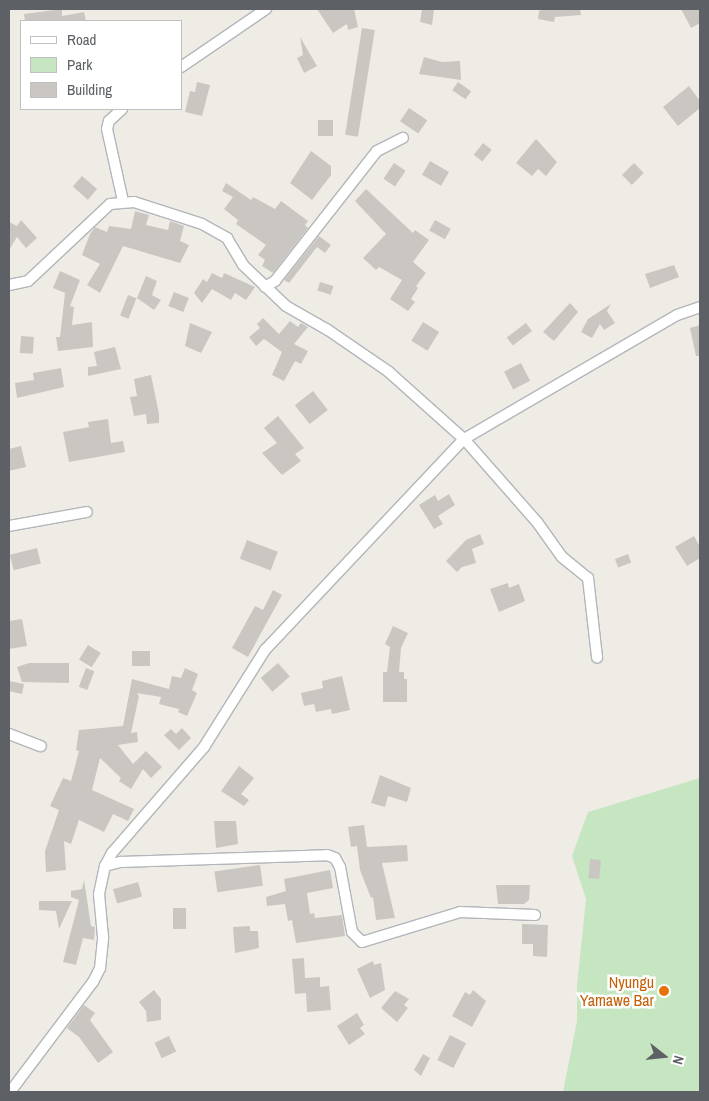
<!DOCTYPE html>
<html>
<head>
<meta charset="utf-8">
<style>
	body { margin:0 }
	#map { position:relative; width:709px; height:1101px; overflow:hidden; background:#efece5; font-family:"Archivo Narrow",sans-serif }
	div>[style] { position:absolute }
	.green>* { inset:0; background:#c5e6c1 }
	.building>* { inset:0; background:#cac7c2; transform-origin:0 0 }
	.roads { filter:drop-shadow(1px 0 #b2b6ba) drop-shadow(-1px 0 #b2b6ba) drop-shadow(0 1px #b2b6ba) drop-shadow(0 -1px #b2b6ba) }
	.street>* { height:10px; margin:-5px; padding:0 5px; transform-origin:5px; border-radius:5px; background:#fff }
	.dots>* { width:14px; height:14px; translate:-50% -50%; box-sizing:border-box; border:2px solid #fff; border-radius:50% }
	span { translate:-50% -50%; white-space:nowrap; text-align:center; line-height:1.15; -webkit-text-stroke:5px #fff; paint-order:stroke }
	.food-label { font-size:16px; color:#c56008 }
	.right { translate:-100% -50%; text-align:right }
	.frame { position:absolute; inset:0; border:10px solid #5d6165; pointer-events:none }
	.legend { position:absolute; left:20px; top:20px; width:162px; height:90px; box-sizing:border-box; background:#fff; border:1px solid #bec0c1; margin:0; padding:6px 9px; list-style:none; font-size:15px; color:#5d6165 }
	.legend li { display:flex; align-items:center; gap:10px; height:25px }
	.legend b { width:25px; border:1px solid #bec0c1 }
	.north { position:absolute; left:639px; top:1031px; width:50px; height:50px; -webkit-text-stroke:4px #fff; paint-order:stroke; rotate:106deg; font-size:14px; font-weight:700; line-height:20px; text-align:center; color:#5d6165 }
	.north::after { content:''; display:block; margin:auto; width:18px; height:22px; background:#5d6165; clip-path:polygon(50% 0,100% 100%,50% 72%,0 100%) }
</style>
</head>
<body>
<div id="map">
	<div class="green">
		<div style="clip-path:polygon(700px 778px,700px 1092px,563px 1092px,577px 1021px,577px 986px,586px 899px,572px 856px,588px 812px)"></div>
	</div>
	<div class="building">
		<div style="clip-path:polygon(62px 9px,62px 16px,84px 12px,86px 21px,25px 21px,24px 14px)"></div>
		<div style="clip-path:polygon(317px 9px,354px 9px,358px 27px,348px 30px,347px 24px,333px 33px)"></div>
		<div style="clip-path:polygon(422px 9px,434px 9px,432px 25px,420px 22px)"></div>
		<div style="clip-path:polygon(544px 9px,580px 9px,581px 15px,555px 17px,554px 22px,538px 19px,539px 11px)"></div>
		<div style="clip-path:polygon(681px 9px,700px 9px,700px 23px,691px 28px)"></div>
		<div style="left:362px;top:28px;width:13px;height:108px;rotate:9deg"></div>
		<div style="clip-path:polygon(300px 37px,317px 66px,304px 73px,297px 58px,303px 55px)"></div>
		<div style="clip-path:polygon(424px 57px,442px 62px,460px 61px,461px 80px,419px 74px)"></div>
		<div style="clip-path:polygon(197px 82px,210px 85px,202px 116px,185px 112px,190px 91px,195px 92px)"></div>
		<div style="left:458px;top:82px;width:16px;height:10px;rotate:35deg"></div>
		<div style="clip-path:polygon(689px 86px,700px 101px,700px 108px,678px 126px,663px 107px)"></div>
		<div style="left:409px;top:108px;width:22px;height:16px;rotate:34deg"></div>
		<div style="left:318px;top:120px;width:15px;height:16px"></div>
		<div style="clip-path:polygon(536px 139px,557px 162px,546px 176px,538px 169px,532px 176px,516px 163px)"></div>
		<div style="left:483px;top:143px;width:11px;height:15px;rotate:38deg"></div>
		<div style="clip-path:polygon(311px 151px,331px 166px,331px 175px,312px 200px,290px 183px)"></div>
		<div style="left:430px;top:161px;width:22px;height:16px;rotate:30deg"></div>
		<div style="left:394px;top:163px;width:14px;height:19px;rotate:34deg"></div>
		<div style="left:634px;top:163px;width:14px;height:17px;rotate:45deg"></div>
		<div style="left:82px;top:176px;width:20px;height:14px;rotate:41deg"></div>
		<div style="clip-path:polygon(226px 183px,251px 200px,253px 197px,275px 209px,281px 201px,308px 221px,305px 225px,308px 228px,273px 273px,262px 266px,265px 260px,258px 255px,266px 245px,236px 224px,238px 220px,224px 209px,233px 197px,222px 191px)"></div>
		<div style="clip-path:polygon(366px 189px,413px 233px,415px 230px,429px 240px,413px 262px,426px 273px,416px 286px,418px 288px,411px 299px,415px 302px,408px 311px,390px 299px,402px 280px,379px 267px,376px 270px,363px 258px,386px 234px,355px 201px)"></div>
		<div style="clip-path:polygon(135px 211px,149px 215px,146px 225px,168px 230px,170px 221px,184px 226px,180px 241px,189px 245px,180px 263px,123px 246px,100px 293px,87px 285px,100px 264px,82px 255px,90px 234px,95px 227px,107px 232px,109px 226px,131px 229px)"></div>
		<div style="clip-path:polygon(21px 220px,37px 238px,26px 248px,17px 237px,9px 250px,9px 222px,17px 226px)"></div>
		<div style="left:435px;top:220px;width:18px;height:12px;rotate:29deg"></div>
		<div style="clip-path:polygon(319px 236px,331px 245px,325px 253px,317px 247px,289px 283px,284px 280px)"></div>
		<div style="clip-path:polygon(674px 265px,679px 277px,650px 288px,645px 274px)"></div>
		<div style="clip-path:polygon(60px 271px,80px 280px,70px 306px,74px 307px,72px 325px,92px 322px,93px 347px,58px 351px,56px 337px,60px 337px,65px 293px,53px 288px)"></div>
		<div style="clip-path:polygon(212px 273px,222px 278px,224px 273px,255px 287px,246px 300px,235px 293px,231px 300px,212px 289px,202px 303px,194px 293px,203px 279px,207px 282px)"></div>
		<div style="clip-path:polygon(146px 276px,157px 281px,152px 295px,161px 300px,154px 310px,137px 298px)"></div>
		<div style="left:320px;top:282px;width:14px;height:9px;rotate:17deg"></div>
		<div style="left:174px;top:292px;width:16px;height:15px;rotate:22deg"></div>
		<div style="left:128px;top:295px;width:9px;height:22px;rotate:21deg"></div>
		<div style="clip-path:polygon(570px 303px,578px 312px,554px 341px,543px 332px)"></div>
		<div style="clip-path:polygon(611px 304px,607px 311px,615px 323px,604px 330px,600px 324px,592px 338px,581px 332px,588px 319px)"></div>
		<div style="clip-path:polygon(263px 318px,279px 334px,290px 321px,298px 327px,301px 323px,308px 327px,294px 344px,308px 351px,301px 364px,295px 361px,284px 381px,272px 375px,282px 352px,264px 339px,256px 346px,249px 337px,260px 328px,257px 324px)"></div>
		<div style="left:423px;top:322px;width:19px;height:22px;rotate:32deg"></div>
		<div style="clip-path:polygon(190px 323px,212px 332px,201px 353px,185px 346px)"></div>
		<div style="left:526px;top:323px;width:10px;height:24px;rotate:53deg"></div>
		<div style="clip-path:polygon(700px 325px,700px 356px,696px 356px,690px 328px)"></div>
		<div style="left:21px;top:336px;width:13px;height:17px;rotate:4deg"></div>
		<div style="clip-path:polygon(115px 347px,121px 369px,88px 376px,88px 367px,97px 366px,94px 352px)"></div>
		<div style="left:521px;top:363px;width:20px;height:19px;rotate:63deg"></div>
		<div style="clip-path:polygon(61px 368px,64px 387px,17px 398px,15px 383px,34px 380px,33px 373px)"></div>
		<div style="clip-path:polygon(151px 375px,159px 414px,159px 423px,147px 424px,146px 414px,134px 416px,130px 397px,137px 396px,134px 379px)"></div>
		<div style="left:313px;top:391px;width:24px;height:23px;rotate:52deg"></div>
		<div style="clip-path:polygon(278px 416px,304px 448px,295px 454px,301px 461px,282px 475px,262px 453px,277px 443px,264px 428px)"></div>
		<div style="clip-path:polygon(108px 419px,111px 443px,123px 441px,125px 452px,69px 462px,63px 432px,89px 427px,88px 422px)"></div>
		<div style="clip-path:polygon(21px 446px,26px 467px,9px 471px,9px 449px)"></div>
		<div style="clip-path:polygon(449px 494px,455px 505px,438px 516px,443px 524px,434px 529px,419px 505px,435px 495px,438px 501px)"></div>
		<div style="clip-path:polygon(480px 534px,484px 544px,472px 549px,476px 563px,462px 567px,457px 572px,446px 561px,466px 540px)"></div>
		<div style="clip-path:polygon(694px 536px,700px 547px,700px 558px,687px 566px,675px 547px)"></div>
		<div style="left:247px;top:540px;width:33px;height:20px;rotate:21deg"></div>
		<div style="left:37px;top:548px;width:16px;height:28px;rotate:76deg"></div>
		<div style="left:628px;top:554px;width:9px;height:14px;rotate:69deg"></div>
		<div style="clip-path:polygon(508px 583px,509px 588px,519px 584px,525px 601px,499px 612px,490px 589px)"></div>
		<div style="clip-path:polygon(273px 590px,282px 595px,248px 657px,232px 648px,255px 606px,263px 610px)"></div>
		<div style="clip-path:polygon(22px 619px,27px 646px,9px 649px,9px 621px)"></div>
		<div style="clip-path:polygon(393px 626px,408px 633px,401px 648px,399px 672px,404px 672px,404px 679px,407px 679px,407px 702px,383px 702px,383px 672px,387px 672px,390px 647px,385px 644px)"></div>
		<div style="left:88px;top:645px;width:15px;height:17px;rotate:32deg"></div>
		<div style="left:132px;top:651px;width:18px;height:15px"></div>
		<div style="clip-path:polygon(29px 663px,69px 663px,69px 683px,22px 682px,17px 667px)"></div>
		<div style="left:278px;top:663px;width:18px;height:23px;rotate:49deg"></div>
		<div style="left:86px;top:668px;width:9px;height:20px;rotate:21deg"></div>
		<div style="clip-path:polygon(185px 668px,198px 674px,192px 690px,197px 693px,187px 716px,178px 712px,179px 709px,159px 704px,161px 697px,137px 693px,139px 696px,131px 733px,137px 732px,138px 742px,118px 745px,133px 764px,146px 751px,162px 767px,151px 778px,143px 769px,131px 789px,119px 781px,121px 778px,100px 758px,92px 790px,134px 809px,128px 821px,113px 814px,104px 832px,79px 820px,71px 844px,64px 841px,66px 870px,46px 872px,45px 851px,59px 810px,50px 806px,63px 778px,71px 781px,79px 751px,76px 750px,79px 730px,123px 726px,132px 679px,169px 689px,172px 676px,181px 678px)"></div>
		<div style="clip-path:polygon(342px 676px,350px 710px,332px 714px,331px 709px,316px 712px,314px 704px,304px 706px,301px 693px,323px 688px,322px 681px)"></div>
		<div style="clip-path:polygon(9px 681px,24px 684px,22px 694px,9px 691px)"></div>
		<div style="clip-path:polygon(182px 728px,191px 738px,179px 750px,164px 735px,171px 729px,176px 734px)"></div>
		<div style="clip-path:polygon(239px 766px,254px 778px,241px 794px,249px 800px,244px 806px,221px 791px)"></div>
		<div style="clip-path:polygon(380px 775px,411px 788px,407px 802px,388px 796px,385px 807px,371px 803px)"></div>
		<div style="clip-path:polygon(214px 821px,236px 821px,238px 844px,216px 848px)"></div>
		<div style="clip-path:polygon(364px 825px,367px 847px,407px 845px,408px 861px,382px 863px,395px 918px,376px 920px,373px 897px,371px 898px,360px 870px,357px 846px,351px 847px,348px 827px)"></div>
		<div style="left:590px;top:859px;width:11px;height:19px;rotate:5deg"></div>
		<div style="left:260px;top:865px;width:21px;height:46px;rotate:82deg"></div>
		<div style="clip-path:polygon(330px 870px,333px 888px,307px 893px,310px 914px,314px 913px,315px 918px,342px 915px,345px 936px,296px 943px,292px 920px,288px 921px,285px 904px,267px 906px,266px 897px,286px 891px,284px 879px)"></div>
		<div style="clip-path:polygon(84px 880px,91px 926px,95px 927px,94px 940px,83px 938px,76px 965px,63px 962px,79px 900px,71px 897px,71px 891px,82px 889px)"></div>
		<div style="left:138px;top:882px;width:15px;height:26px;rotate:74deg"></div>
		<div style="clip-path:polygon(496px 885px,530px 885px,529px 900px,524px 904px,498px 904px)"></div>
		<div style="clip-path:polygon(39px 901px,72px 901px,59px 929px,56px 911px,39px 910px)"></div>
		<div style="left:173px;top:908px;width:13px;height:21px"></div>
		<div style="clip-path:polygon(522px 924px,548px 925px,547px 957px,533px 956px,533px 944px,522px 944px)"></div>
		<div style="clip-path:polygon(250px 926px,250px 931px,258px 931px,259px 948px,235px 953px,233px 927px)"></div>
		<div style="clip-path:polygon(304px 958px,305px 978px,320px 977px,320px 987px,329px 986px,331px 1010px,307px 1012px,306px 993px,295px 994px,292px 959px)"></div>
		<div style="clip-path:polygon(373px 961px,374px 965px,381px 963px,385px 990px,370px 998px,357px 969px)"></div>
		<div style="clip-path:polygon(154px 990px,161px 999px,161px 1020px,147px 1022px,146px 1011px,139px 1002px)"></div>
		<div style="clip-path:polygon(473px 990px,486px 1001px,472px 1027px,452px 1016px,465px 992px,470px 995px)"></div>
		<div style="clip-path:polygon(395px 991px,409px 999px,404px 1005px,408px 1008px,397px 1022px,381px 1008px)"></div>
		<div style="clip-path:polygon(84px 1005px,95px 1013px,90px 1020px,113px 1052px,98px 1063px,79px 1037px,67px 1028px)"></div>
		<div style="clip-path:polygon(357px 1013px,364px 1025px,360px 1028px,365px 1034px,349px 1045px,337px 1026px)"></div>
		<div style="left:450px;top:1035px;width:18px;height:28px;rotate:27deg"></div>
		<div style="left:169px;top:1036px;width:17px;height:16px;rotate:65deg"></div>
		<div style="clip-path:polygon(423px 1054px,430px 1058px,421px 1076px,414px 1070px)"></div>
	</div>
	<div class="roads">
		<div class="street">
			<div style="left:181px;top:67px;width:103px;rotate:-34.3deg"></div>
			<div style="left:122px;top:109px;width:18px;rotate:137deg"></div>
			<div style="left:109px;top:121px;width:8px;rotate:104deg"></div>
			<div style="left:107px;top:129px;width:74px;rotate:77.5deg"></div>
			<div style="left:9px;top:285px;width:19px;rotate:-12deg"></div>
			<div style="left:28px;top:281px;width:112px;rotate:-43.2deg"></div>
			<div style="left:110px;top:204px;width:24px;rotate:-5deg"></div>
			<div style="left:134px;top:202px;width:71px;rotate:17.9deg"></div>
			<div style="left:202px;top:224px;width:29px;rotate:29deg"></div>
			<div style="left:227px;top:238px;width:31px;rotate:59deg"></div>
			<div style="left:243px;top:265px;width:59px;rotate:43.6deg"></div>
			<div style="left:286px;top:306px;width:48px;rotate:29.7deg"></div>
			<div style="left:328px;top:330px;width:74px;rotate:34.5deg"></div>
			<div style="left:389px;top:372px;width:101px;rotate:41.8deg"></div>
			<div style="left:464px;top:439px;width:111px;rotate:48.7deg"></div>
			<div style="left:537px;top:522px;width:43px;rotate:54.5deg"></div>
			<div style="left:562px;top:557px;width:33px;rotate:39deg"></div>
			<div style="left:588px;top:578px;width:80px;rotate:83.5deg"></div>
			<div style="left:265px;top:287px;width:12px;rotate:-31deg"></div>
			<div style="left:275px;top:281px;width:165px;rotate:-51.9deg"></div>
			<div style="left:377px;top:151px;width:29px;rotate:-27deg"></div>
			<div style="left:9px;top:526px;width:79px;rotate:-10.2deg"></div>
			<div style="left:9px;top:734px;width:34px;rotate:21deg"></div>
			<div style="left:105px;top:866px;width:16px;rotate:-15deg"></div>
			<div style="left:120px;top:862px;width:207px;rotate:-1.9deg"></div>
			<div style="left:327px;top:855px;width:9px;rotate:21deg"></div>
			<div style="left:335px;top:858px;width:10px;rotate:61deg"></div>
			<div style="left:340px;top:867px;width:66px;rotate:79.5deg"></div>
			<div style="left:352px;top:932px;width:14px;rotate:45deg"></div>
			<div style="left:362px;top:942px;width:102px;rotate:-17deg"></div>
			<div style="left:460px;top:912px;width:75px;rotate:2.3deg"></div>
			<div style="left:10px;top:1092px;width:138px;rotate:-53deg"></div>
			<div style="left:93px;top:982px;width:16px;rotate:-63deg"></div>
			<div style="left:100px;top:968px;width:31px;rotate:-84deg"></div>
			<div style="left:103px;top:937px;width:43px;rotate:-95.3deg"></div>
			<div style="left:99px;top:894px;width:29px;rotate:-78deg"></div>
			<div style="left:105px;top:866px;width:15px;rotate:-62deg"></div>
			<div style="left:112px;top:853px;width:140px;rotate:-49deg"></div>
			<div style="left:204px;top:747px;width:115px;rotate:-57.8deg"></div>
			<div style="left:265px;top:650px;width:290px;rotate:-46.7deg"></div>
			<div style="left:464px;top:439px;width:246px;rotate:-30.2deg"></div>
			<div style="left:677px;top:315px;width:24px;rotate:-19deg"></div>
		</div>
	</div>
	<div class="dots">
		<div style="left:664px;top:991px;background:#e8710a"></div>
	</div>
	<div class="food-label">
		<span class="right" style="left:654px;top:991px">Nyungu<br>Yamawe Bar</span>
	</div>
	<div class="frame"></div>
	<ul class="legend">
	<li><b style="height:6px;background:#fff"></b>Road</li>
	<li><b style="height:14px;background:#c5e6c1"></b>Park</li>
	<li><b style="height:14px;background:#cac7c2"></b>Building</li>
	</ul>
	<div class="north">N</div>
</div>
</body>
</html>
